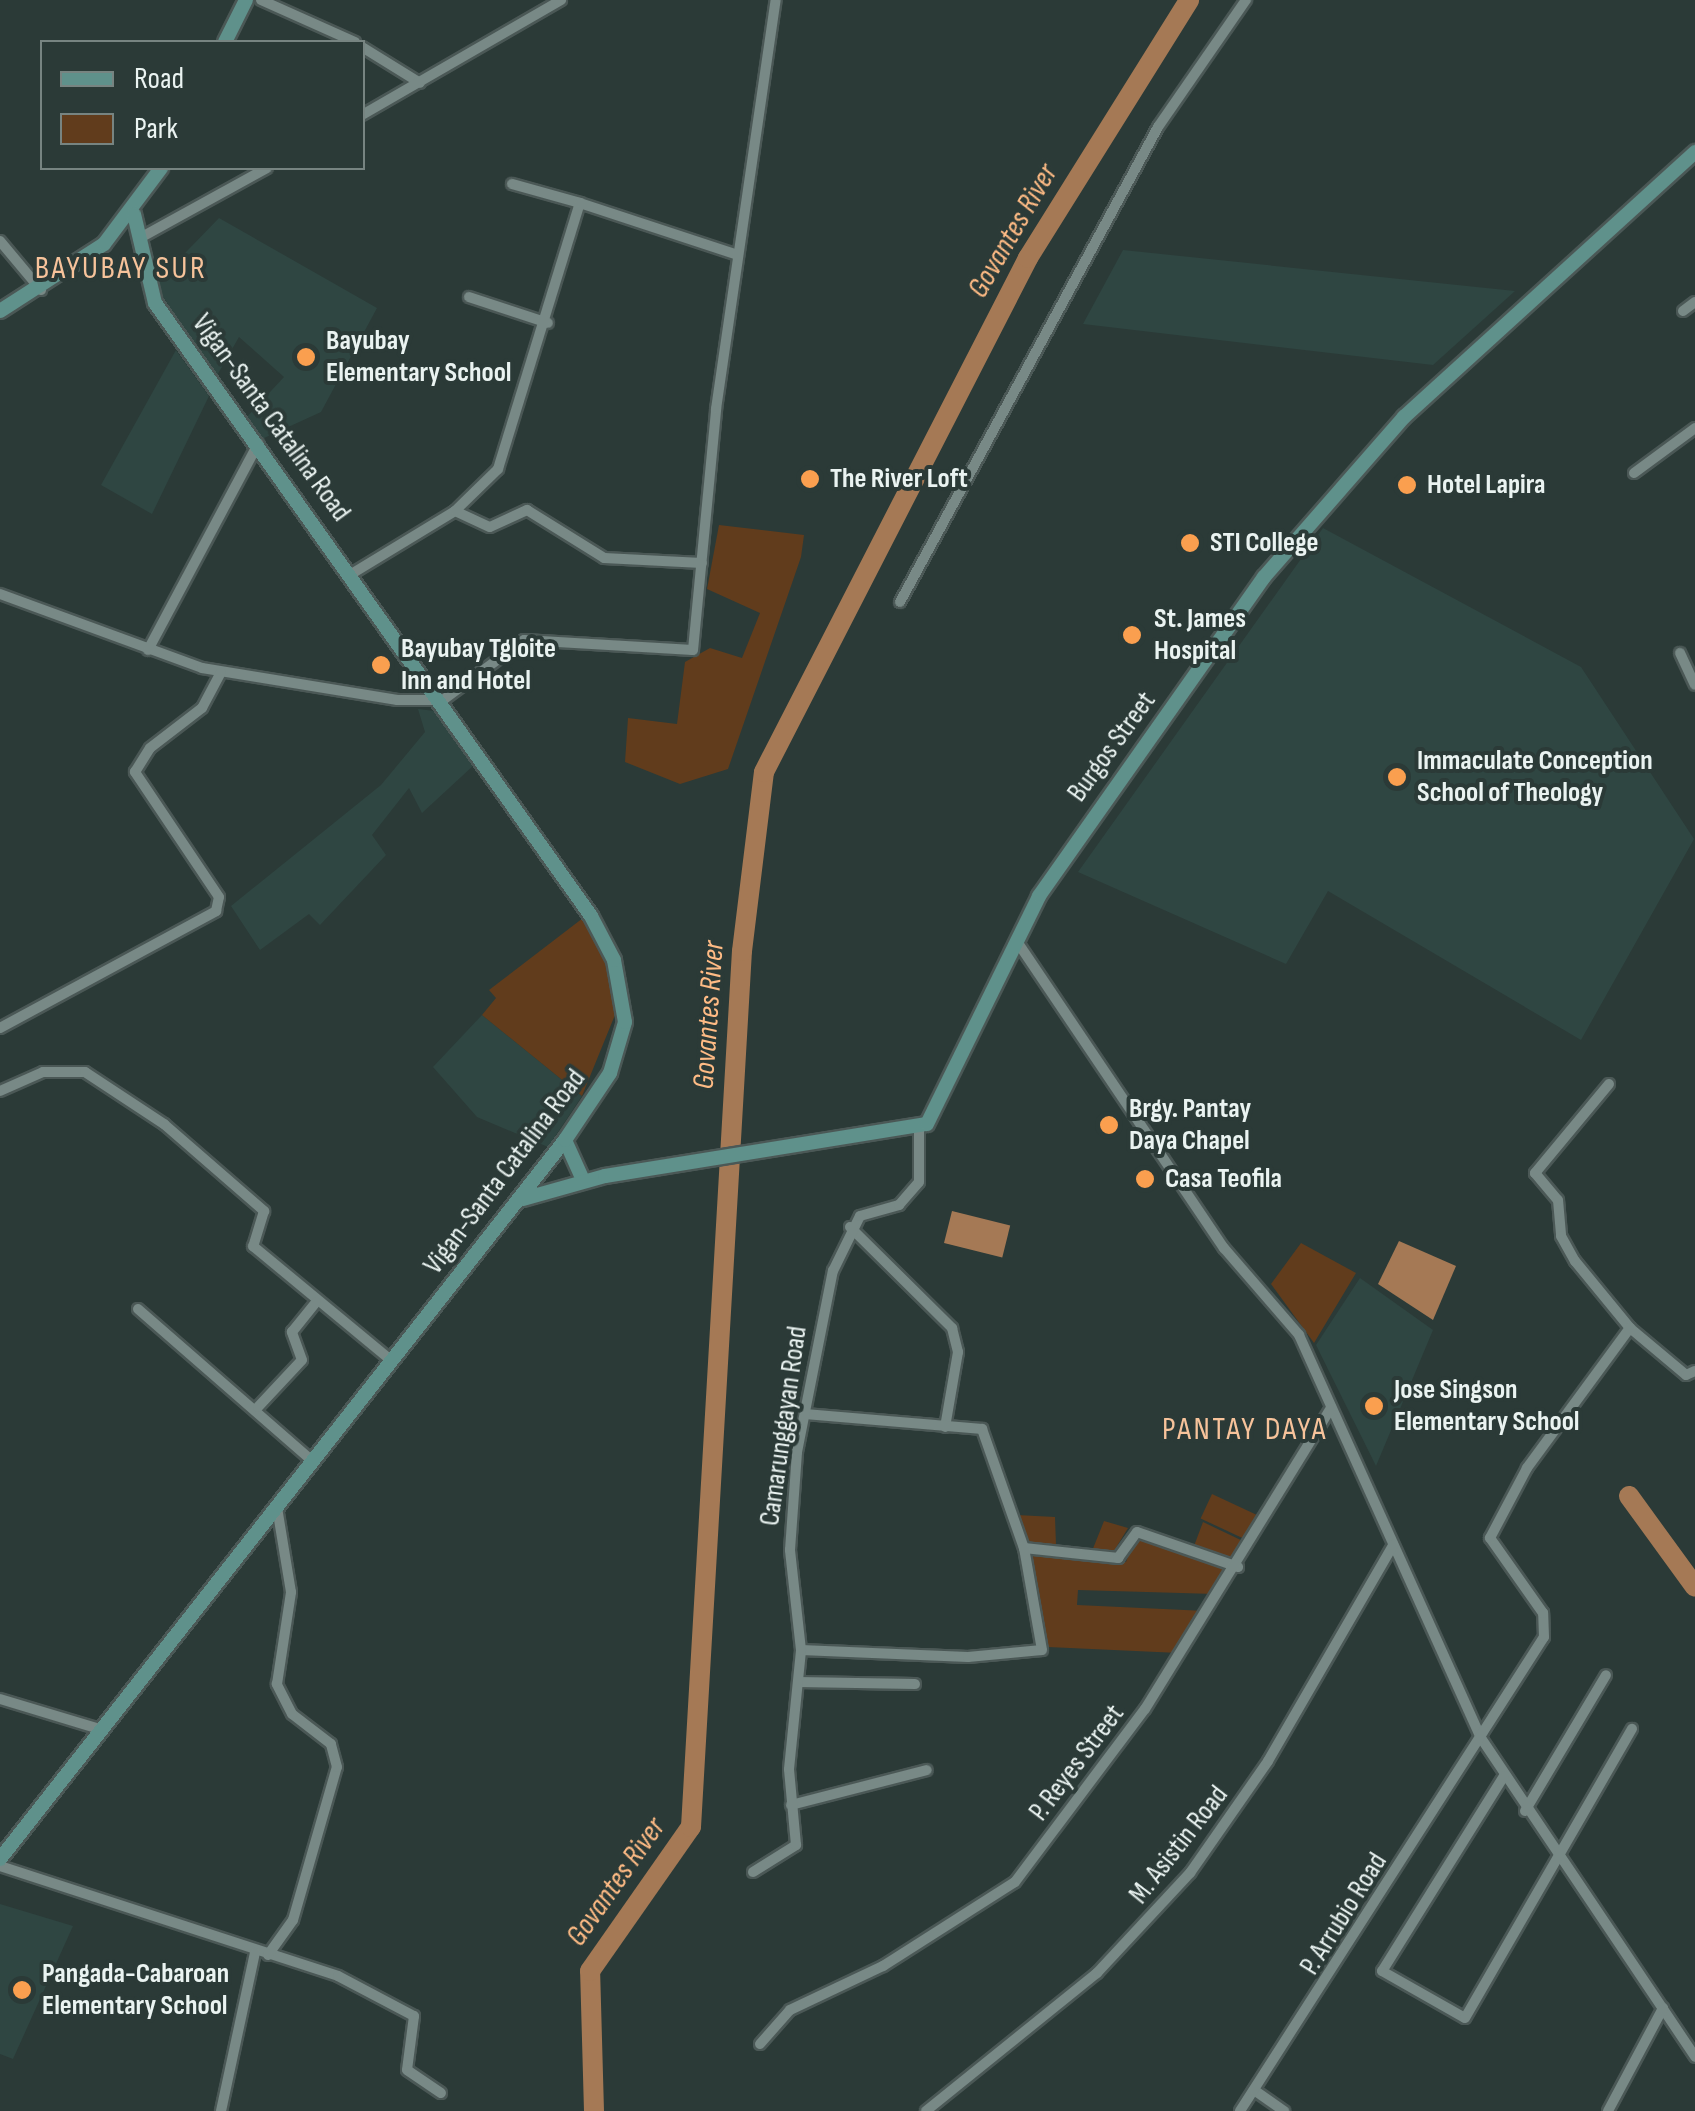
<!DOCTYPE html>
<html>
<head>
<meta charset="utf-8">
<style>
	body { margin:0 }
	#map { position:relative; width:1695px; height:2111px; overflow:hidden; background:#2b3a37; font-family:"Sofia Sans Condensed",sans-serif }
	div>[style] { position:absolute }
	.built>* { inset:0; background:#2f4642 }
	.green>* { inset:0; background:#613c1c; transform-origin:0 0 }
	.water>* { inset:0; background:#a57955; transform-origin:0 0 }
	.river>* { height:20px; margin:-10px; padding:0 10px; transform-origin:10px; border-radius:10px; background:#a57955 }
	.roads { filter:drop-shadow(2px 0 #4b5856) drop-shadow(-2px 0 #4b5856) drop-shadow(0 2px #4b5856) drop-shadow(0 -2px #4b5856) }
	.minor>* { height:10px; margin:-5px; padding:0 5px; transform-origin:5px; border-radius:5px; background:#788986 }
	.secondary>* { height:14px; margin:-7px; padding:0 7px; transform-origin:7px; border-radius:7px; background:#5f918b }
	.dots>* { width:28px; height:28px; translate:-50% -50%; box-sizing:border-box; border:5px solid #2b3a37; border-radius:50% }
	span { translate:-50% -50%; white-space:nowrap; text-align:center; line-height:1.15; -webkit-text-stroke:8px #2b3a37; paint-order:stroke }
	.poi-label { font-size:28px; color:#eaf3f1; font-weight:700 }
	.left { translate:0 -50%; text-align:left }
	.street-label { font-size:28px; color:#eaf3f1 }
	.water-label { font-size:30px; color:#febb85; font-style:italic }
	.quarter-label { font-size:32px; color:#f7c39b; letter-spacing:2.5px }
	.legend { position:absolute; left:40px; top:40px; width:325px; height:130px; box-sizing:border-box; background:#2b3a37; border:2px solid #778481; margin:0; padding:12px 18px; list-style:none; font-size:30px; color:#eaf3f1 }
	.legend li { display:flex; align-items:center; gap:20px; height:50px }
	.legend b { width:50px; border:2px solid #778481 }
</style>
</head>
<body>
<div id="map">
	<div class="built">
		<div style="clip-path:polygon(219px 218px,377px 308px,321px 412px,262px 439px,245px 419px,284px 377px,239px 337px,215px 379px,155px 284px)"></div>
		<div style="clip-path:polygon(1123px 250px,1515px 291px,1433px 365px,1083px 324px)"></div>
		<div style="clip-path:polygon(176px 350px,209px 396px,152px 514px,101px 485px)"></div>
		<div style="clip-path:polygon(1323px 528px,1581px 667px,1694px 839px,1581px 1040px,1328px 891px,1286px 964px,1078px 872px)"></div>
		<div style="clip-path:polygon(418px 709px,435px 711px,474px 765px,422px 813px,409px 788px,372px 835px,386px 855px,320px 925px,309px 914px,260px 950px,231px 906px,381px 785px,425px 732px)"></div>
		<div style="clip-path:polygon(482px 1015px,582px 1096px,548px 1147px,477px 1117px,433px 1067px)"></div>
		<div style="clip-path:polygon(1360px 1278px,1433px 1330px,1376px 1466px,1316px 1345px)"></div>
		<div style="clip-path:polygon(0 1904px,73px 1926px,13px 2059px,0 2054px)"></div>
	</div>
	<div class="green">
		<div style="clip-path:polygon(719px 525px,804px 535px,801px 557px,728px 769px,680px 784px,625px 762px,628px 718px,677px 724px,685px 662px,710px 648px,742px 658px,760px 613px,707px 589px)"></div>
		<div style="clip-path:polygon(583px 918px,606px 957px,617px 1010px,582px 1096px,482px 1015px,496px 998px,489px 990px)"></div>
		<div style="clip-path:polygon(1301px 1243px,1356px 1273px,1314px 1343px,1271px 1284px)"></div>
		<div style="left:1212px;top:1494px;width:52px;height:27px;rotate:25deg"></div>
		<div style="clip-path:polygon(1017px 1515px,1055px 1517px,1056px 1545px,1026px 1543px)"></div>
		<div style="clip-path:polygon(1104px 1521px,1128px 1528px,1114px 1551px,1092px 1551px)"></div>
		<div style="clip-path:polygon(1203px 1522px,1247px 1543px,1229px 1558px,1194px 1546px)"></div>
		<div style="clip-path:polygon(1135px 1537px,1230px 1570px,1215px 1594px,1078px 1590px,1077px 1605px,1206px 1611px,1179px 1653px,1048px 1647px,1031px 1554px,1126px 1562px)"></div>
	</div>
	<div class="water">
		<div style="left:952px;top:1211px;width:60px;height:33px;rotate:14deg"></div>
		<div style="clip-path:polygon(1399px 1241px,1456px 1266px,1433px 1320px,1378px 1284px)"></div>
	</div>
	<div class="river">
		<div style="left:1629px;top:1496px;width:112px;rotate:54deg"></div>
		<div style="left:594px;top:2111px;width:140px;rotate:-91.6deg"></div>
		<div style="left:590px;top:1971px;width:176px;rotate:-55deg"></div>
		<div style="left:691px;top:1827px;width:877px;rotate:-86.67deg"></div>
		<div style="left:742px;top:951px;width:180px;rotate:-83deg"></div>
		<div style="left:764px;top:772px;width:578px;rotate:-62.81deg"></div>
		<div style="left:1028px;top:258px;width:304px;rotate:-58deg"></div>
	</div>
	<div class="roads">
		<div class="minor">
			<div style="left:261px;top:0;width:103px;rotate:24.1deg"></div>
			<div style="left:362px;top:47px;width:68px;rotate:31.8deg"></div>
			<div style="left:362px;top:115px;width:230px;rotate:-30deg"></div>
			<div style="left:512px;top:184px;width:71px;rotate:15.6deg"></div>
			<div style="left:140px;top:238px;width:145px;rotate:-28.9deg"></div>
			<div style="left:0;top:241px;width:64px;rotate:50.1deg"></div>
			<div style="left:469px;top:297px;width:83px;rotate:18.2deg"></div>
			<div style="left:1683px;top:311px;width:15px;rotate:-37deg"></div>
			<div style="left:1634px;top:473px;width:76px;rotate:-36.4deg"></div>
			<div style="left:455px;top:511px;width:38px;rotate:25deg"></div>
			<div style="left:490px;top:527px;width:41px;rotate:-24.7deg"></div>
			<div style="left:527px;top:510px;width:91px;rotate:31.9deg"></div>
			<div style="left:604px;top:558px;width:98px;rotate:2.9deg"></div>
			<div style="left:353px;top:573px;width:119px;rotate:-31.3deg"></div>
			<div style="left:455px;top:511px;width:60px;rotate:-44.3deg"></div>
			<div style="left:498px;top:469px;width:278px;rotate:-72.9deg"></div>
			<div style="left:580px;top:203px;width:166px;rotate:18.2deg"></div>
			<div style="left:0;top:594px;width:215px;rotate:20.1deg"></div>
			<div style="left:202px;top:668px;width:198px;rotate:9.3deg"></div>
			<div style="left:397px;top:700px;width:46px"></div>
			<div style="left:443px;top:700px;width:101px;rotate:-36.5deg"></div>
			<div style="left:524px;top:640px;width:169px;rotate:3.4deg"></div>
			<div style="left:693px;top:650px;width:242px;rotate:-84.5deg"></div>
			<div style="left:716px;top:409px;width:413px;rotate:-81.7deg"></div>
			<div style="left:900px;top:602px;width:541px;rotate:-61.49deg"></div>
			<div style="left:1158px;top:127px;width:155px;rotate:-55.3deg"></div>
			<div style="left:148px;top:650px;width:234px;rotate:-61.9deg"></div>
			<div style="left:1680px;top:653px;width:35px;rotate:65deg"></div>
			<div style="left:1016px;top:940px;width:372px;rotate:56deg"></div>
			<div style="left:1224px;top:1248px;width:115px;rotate:49.2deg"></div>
			<div style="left:1299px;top:1335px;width:442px;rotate:65.7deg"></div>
			<div style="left:1481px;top:1738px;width:384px;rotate:56.1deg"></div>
			<div style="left:0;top:1028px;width:246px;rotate:-28.4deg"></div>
			<div style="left:216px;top:911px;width:14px;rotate:-78deg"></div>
			<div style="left:219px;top:897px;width:151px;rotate:-123.9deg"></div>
			<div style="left:135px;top:772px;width:28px;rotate:-58deg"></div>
			<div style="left:150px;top:748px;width:66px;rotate:-37.6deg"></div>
			<div style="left:202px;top:708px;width:40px;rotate:-62deg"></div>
			<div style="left:1609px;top:1084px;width:116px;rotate:129.7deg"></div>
			<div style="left:1535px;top:1173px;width:35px;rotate:50deg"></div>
			<div style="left:1558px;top:1200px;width:36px;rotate:85deg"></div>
			<div style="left:1561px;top:1236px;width:29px;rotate:61deg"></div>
			<div style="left:1575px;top:1261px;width:87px;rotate:50.6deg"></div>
			<div style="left:1630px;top:1328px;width:73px;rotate:40deg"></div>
			<div style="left:1686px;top:1375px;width:10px;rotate:-24deg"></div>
			<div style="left:0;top:1091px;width:47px;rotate:-23.8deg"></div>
			<div style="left:43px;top:1072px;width:42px"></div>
			<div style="left:85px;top:1072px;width:95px;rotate:33.4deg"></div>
			<div style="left:164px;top:1124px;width:133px;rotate:41deg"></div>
			<div style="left:264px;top:1211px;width:37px;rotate:107deg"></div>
			<div style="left:253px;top:1246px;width:179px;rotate:39.6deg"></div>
			<div style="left:850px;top:1227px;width:144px;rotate:44.7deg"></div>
			<div style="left:952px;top:1328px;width:25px;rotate:76deg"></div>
			<div style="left:958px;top:1352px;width:76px;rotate:99.8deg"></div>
			<div style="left:138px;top:1309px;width:231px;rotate:41.1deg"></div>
			<div style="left:258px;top:1407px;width:64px;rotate:-46.9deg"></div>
			<div style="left:302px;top:1360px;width:30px;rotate:-110deg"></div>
			<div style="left:292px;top:1332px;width:38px;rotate:-51deg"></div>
			<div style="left:805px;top:1414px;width:178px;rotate:4.8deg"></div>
			<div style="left:982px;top:1429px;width:126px;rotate:70.6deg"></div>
			<div style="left:1024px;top:1548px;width:95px;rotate:6.1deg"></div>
			<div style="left:1118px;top:1558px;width:32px;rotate:-54deg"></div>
			<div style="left:1137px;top:1532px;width:107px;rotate:19.1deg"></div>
			<div style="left:801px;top:1650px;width:167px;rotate:2.4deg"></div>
			<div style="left:968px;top:1657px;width:74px;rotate:-5.4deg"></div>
			<div style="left:1042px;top:1650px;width:104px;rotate:-100deg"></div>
			<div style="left:798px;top:1682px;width:117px;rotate:1deg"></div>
			<div style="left:0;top:1699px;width:108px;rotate:16.8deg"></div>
			<div style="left:1504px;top:1776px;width:230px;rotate:122deg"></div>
			<div style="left:1382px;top:1971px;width:95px;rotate:29.5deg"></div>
			<div style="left:1465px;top:2018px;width:334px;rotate:-60deg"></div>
			<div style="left:791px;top:1805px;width:140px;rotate:-14.4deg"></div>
			<div style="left:1525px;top:1811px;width:158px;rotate:-59.2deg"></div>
			<div style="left:0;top:1866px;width:355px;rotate:18deg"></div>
			<div style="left:338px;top:1976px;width:86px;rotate:27.8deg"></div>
			<div style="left:414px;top:2016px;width:54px;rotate:97.4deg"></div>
			<div style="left:407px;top:2070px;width:41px;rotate:34.1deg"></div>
			<div style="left:753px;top:1872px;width:51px;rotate:-32.1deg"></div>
			<div style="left:796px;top:1845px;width:76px;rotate:-95.3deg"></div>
			<div style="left:789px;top:1769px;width:120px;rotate:-84.2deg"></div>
			<div style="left:801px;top:1650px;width:101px;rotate:-96.3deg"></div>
			<div style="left:790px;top:1550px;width:98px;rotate:-85.9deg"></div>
			<div style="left:797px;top:1452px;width:185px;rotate:-78.8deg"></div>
			<div style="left:833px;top:1271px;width:61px;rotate:-63.9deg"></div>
			<div style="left:860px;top:1216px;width:41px;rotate:-15.8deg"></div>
			<div style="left:899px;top:1205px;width:30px;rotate:-49deg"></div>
			<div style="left:919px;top:1182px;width:54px;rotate:-90deg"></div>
			<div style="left:268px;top:1955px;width:43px;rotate:-54.5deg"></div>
			<div style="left:293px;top:1920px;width:159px;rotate:-74deg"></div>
			<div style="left:337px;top:1767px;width:24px;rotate:-105deg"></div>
			<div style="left:331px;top:1744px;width:49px;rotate:-142.4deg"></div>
			<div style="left:292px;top:1714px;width:34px;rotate:-117deg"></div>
			<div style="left:277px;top:1684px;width:93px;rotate:-81.3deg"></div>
			<div style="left:291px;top:1592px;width:86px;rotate:-99.4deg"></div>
			<div style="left:760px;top:2044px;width:45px;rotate:-48.6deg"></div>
			<div style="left:790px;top:2010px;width:103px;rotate:-25.3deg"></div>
			<div style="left:883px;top:1966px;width:156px;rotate:-32.5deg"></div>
			<div style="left:1015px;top:1882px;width:216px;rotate:-53.1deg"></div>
			<div style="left:1145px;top:1709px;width:354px;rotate:-58.3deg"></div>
			<div style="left:1254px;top:2090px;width:37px;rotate:35deg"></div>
			<div style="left:221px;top:2111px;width:162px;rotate:-77.9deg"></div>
			<div style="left:926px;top:2111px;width:220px;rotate:-38.9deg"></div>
			<div style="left:1097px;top:1973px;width:137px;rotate:-47.1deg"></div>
			<div style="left:1190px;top:1873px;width:136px;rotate:-55.1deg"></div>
			<div style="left:1268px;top:1761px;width:250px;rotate:-59.9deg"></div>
			<div style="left:1240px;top:2111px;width:563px;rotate:-57.33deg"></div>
			<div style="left:1544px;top:1637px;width:24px;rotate:-92deg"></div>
			<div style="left:1543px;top:1613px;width:92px;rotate:-125.2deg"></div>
			<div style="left:1490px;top:1538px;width:79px;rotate:-62.1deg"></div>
			<div style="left:1527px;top:1468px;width:174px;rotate:-53.7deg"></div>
			<div style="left:1608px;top:2111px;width:117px;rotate:-61.9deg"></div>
		</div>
		<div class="secondary">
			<div style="left:225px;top:42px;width:47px;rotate:-63.4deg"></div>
			<div style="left:0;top:311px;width:124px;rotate:-32.8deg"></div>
			<div style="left:104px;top:244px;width:95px;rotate:-53.1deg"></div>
			<div style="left:565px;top:1140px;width:44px;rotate:65.8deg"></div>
			<div style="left:523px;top:1199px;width:85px;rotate:-15.7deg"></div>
			<div style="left:605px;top:1176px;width:326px;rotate:-9.2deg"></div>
			<div style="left:927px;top:1124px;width:254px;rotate:-63.8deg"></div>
			<div style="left:1039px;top:896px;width:390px;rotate:-54.8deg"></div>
			<div style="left:1264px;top:577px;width:213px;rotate:-48.8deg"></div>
			<div style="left:1404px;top:417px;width:394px;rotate:-42.3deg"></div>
			<div style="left:0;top:1859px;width:914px;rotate:-51.84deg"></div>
			<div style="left:565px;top:1140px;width:81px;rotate:-56.1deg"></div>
			<div style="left:610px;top:1073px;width:53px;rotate:-73.6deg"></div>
			<div style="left:625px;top:1022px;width:63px;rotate:-100.1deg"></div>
			<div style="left:614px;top:960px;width:50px;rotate:-117.6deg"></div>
			<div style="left:591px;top:916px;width:752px;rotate:-125.42deg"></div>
			<div style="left:155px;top:303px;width:91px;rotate:-103.3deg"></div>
		</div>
	</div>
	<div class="dots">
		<div style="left:306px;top:357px;background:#fa9f4f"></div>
		<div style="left:810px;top:479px;background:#fa9f4f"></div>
		<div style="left:1407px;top:485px;background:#fa9f4f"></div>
		<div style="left:1190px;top:543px;background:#fa9f4f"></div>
		<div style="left:1132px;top:635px;background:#fa9f4f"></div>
		<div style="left:381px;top:665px;background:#fa9f4f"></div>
		<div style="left:1397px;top:777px;background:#fa9f4f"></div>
		<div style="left:1109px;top:1125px;background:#fa9f4f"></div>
		<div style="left:1145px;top:1179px;background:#fa9f4f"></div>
		<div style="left:1374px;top:1406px;background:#fa9f4f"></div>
		<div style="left:22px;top:1990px;background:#fa9f4f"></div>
	</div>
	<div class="poi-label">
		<span class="left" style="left:326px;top:357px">Bayubay<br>Elementary School</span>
		<span class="left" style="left:830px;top:479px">The River Loft</span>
		<span class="left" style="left:1427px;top:485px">Hotel Lapira</span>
		<span class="left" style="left:1210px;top:543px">STI College</span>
		<span class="left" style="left:1154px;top:635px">St. James<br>Hospital</span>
		<span class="left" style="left:401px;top:665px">Bayubay Tgloite<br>Inn and Hotel</span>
		<span class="left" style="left:1417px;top:777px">Immaculate Conception<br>School of Theology</span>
		<span class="left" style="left:1129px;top:1125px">Brgy. Pantay<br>Daya Chapel</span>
		<span class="left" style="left:1165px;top:1179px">Casa Teofila</span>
		<span class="left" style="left:1394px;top:1406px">Jose Singson<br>Elementary School</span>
		<span class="left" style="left:42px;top:1990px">Pangada-Cabaroan<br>Elementary School</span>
	</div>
	<div class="street-label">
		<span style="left:271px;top:418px;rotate:54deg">Vigan-Santa Catalina Road</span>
		<span style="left:1112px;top:747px;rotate:-54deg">Burgos Street</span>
		<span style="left:505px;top:1172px;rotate:-53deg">Vigan-Santa Catalina Road</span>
		<span style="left:784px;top:1426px;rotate:-82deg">Camarunggayan Road</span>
		<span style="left:1077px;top:1763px;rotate:-53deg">P. Reyes Street</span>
		<span style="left:1179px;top:1845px;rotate:-52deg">M. Asistin Road</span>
		<span style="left:1344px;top:1914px;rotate:-58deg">P. Arrubio Road</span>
	</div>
	<div class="water-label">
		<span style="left:1013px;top:231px;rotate:-60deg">Govantes River</span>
		<span style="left:709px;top:1015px;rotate:-86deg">Govantes River</span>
		<span style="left:616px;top:1882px;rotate:-55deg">Govantes River</span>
	</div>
	<div class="quarter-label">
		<span style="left:121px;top:269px">BAYUBAY SUR</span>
		<span style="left:1245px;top:1430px">PANTAY DAYA</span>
	</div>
	<ul class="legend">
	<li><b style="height:12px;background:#5f918b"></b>Road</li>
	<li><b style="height:28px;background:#613c1c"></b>Park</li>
	</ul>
</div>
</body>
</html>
